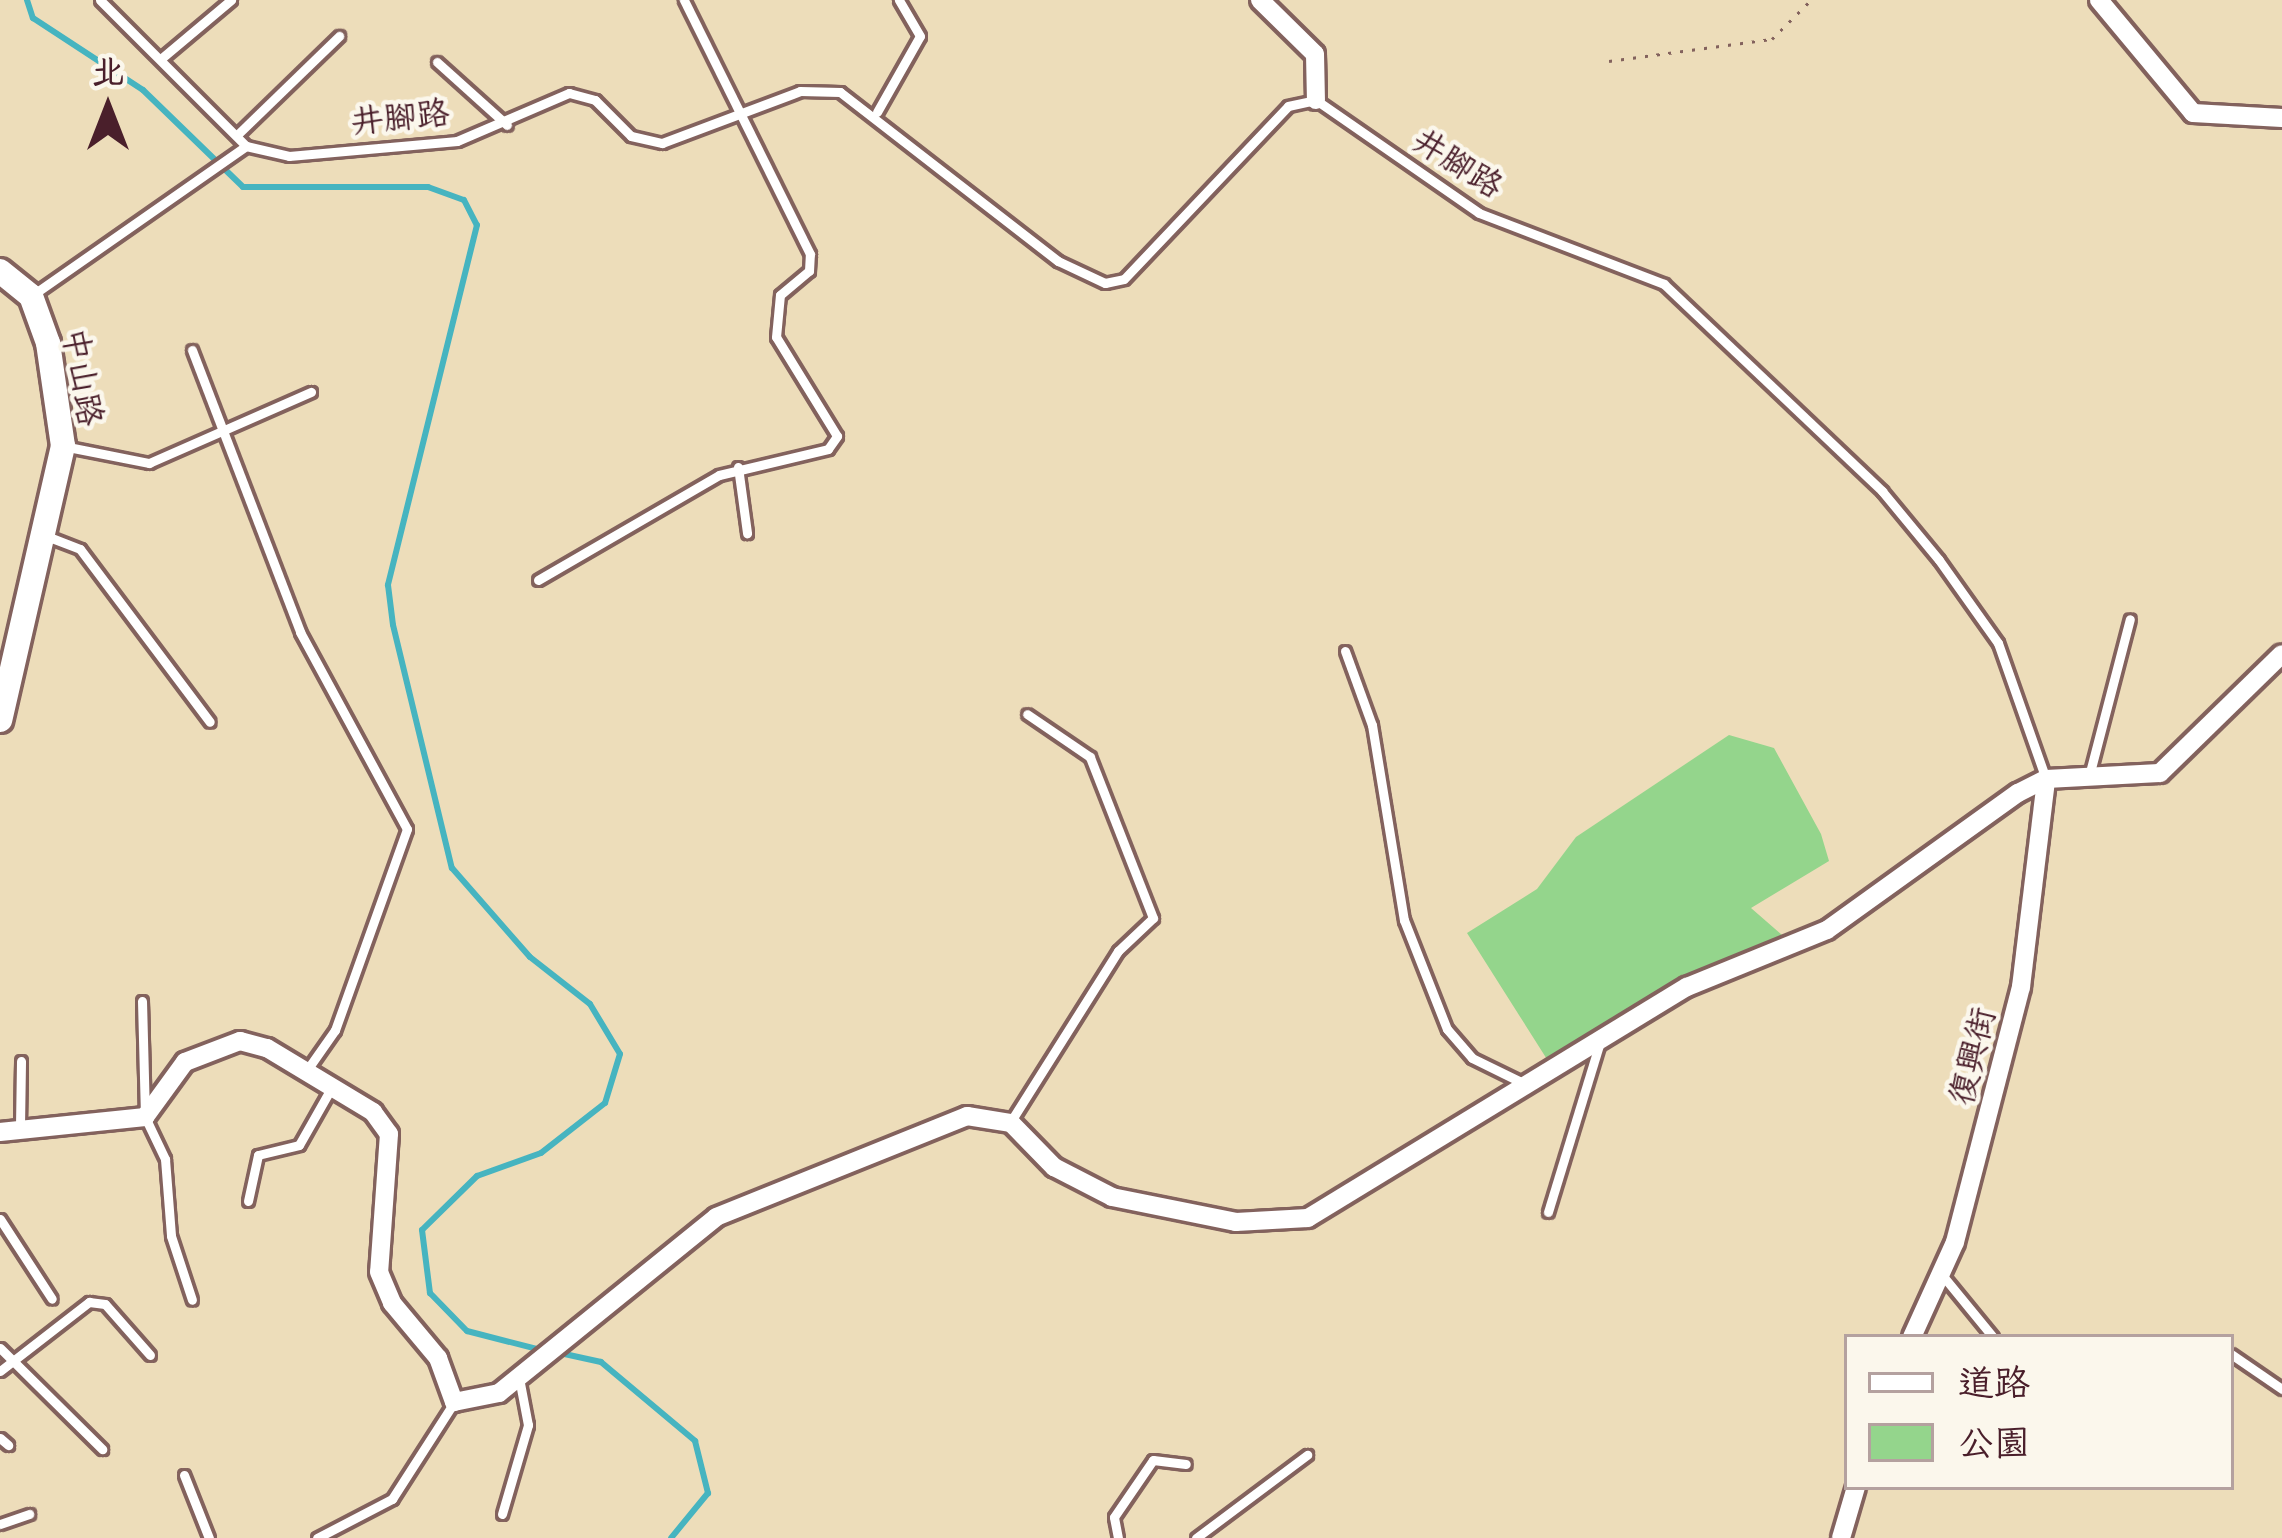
<!DOCTYPE html>
<html>
<head>
<meta charset="utf-8">
<style>
	body { margin:0 }
	#map { position:relative; width:2282px; height:1538px; overflow:hidden; background:#edddba; font-family:"Shantell Sans","LXGW WenKai TC",sans-serif }
	div>[style] { position:absolute }
	.green>* { inset:0; background:#94d58c }
	.stream>* { height:6px; margin:-3px; padding:0 3px; transform-origin:3px; border-radius:3px; background:#46b4c0 }
	.path>* { height:3px; margin-top:-1.5px; transform-origin:0; background:repeating-linear-gradient(90deg,#83625d 0 3px,transparent 0 12px) }
	.roads { filter:drop-shadow(3px 0 #83625d) drop-shadow(-3px 0 #83625d) drop-shadow(0 3px #83625d) drop-shadow(0 -3px #83625d) }
	.service>* { height:9px; margin:-4.5px; padding:0 4.5px; transform-origin:4.5px; border-radius:4.5px; background:#fff }
	.minor>* { height:18px; margin:-9px; padding:0 9px; transform-origin:9px; border-radius:9px; background:#fff }
	.tertiary>* { height:24px; margin:-12px; padding:0 12px; transform-origin:12px; border-radius:12px; background:#fff }
	span { translate:-50% -50%; white-space:nowrap; text-align:center; line-height:1.15; -webkit-text-stroke:9px #fbf7ec; paint-order:stroke }
	.street-label { font-size:33px; color:#4a1f2b }
	.legend { position:absolute; left:1844px; top:1334px; width:390px; height:156px; box-sizing:border-box; background:#fbf7ec; border:3px solid #b4a19f; margin:0; padding:15px 21px; list-style:none; font-size:36px; color:#4a1f2b }
	.legend li { display:flex; align-items:center; gap:24px; height:60px }
	.legend b { width:60px; border:3px solid #b4a19f }
	.north { position:absolute; left:48px; top:48px; width:120px; height:120px; -webkit-text-stroke:9px #fbf7ec; paint-order:stroke; rotate:0deg; font-size:33px; font-weight:700; line-height:48px; text-align:center; color:#4a1f2b }
	.north::after { content:''; display:block; margin:auto; width:42px; height:54px; background:#4a1f2b; clip-path:polygon(50% 0,100% 100%,50% 72%,0 100%) }
</style>
</head>
<body>
<div id="map">
	<div class="green">
		<div style="clip-path:polygon(1729px 735px,1774px 748px,1821px 834px,1829px 861px,1751px 908px,1796px 947px,1550px 1064px,1467px 933px,1537px 889px,1576px 837px)"></div>
	</div>
	<div class="stream">
		<div style="left:27px;top:0;width:19px;rotate:72deg"></div>
		<div style="left:33px;top:18px;width:131px;rotate:33.2deg"></div>
		<div style="left:143px;top:90px;width:139px;rotate:44.1deg"></div>
		<div style="left:243px;top:187px;width:185px"></div>
		<div style="left:428px;top:187px;width:38px;rotate:20deg"></div>
		<div style="left:464px;top:200px;width:28px;rotate:63deg"></div>
		<div style="left:477px;top:225px;width:371px;rotate:103.9deg"></div>
		<div style="left:388px;top:585px;width:40px;rotate:82.9deg"></div>
		<div style="left:393px;top:625px;width:250px;rotate:76.4deg"></div>
		<div style="left:452px;top:868px;width:118px;rotate:48.8deg"></div>
		<div style="left:530px;top:957px;width:76px;rotate:38.1deg"></div>
		<div style="left:590px;top:1004px;width:58px;rotate:59deg"></div>
		<div style="left:620px;top:1054px;width:51px;rotate:107deg"></div>
		<div style="left:605px;top:1103px;width:81px;rotate:142deg"></div>
		<div style="left:541px;top:1153px;width:68px;rotate:160.2deg"></div>
		<div style="left:477px;top:1176px;width:77px;rotate:135.5deg"></div>
		<div style="left:422px;top:1230px;width:64px;rotate:82.8deg"></div>
		<div style="left:430px;top:1293px;width:53px;rotate:45.8deg"></div>
		<div style="left:467px;top:1331px;width:76px;rotate:14.4deg"></div>
		<div style="left:560px;top:1353px;width:42px;rotate:12.4deg"></div>
		<div style="left:601px;top:1362px;width:123px;rotate:40deg"></div>
		<div style="left:695px;top:1441px;width:54px;rotate:76deg"></div>
		<div style="left:708px;top:1493px;width:58px;rotate:129.4deg"></div>
	</div>
	<div class="path">
		<div style="left:1609px;top:61px;width:164px;rotate:-7.7deg"></div>
		<div style="left:1772px;top:39px;width:55px;rotate:-45deg"></div>
	</div>
	<div class="roads">
		<div class="service">
			<div style="left:100px;top:0;width:206px;rotate:45deg"></div>
			<div style="left:246px;top:146px;width:44px;rotate:13.1deg"></div>
			<div style="left:289px;top:156px;width:169px;rotate:-5.1deg"></div>
			<div style="left:457px;top:141px;width:122px;rotate:-23.2deg"></div>
			<div style="left:569px;top:93px;width:27px;rotate:15deg"></div>
			<div style="left:595px;top:100px;width:51px;rotate:45deg"></div>
			<div style="left:631px;top:136px;width:32px;rotate:13deg"></div>
			<div style="left:662px;top:143px;width:147px;rotate:-20.6deg"></div>
			<div style="left:800px;top:91px;width:40px;rotate:1.4deg"></div>
			<div style="left:840px;top:92px;width:276px;rotate:37.8deg"></div>
			<div style="left:1058px;top:261px;width:52px;rotate:25.1deg"></div>
			<div style="left:1105px;top:283px;width:19px;rotate:-12deg"></div>
			<div style="left:1124px;top:279px;width:238px;rotate:-46.5deg"></div>
			<div style="left:1288px;top:106px;width:29px;rotate:-12deg"></div>
			<div style="left:1316px;top:100px;width:198px;rotate:34.7deg"></div>
			<div style="left:1479px;top:213px;width:198px;rotate:21deg"></div>
			<div style="left:1664px;top:284px;width:301px;rotate:43.5deg"></div>
			<div style="left:1882px;top:491px;width:89px;rotate:50.4deg"></div>
			<div style="left:1939px;top:560px;width:102px;rotate:54.6deg"></div>
			<div style="left:1998px;top:643px;width:144px;rotate:70.6deg"></div>
			<div style="left:163px;top:57px;width:89px;rotate:-40deg"></div>
			<div style="left:437px;top:62px;width:94px;rotate:42deg"></div>
			<div style="left:877px;top:112px;width:87px;rotate:-60.5deg"></div>
			<div style="left:920px;top:36px;width:42px;rotate:-120.3deg"></div>
			<div style="left:238px;top:134px;width:141px;rotate:-44.1deg"></div>
			<div style="left:34px;top:294px;width:259px;rotate:-34.9deg"></div>
			<div style="left:192px;top:350px;width:302px;rotate:69deg"></div>
			<div style="left:300px;top:632px;width:224px;rotate:61.5deg"></div>
			<div style="left:407px;top:829px;width:214px;rotate:109.7deg"></div>
			<div style="left:335px;top:1030px;width:49px;rotate:125deg"></div>
			<div style="left:68px;top:447px;width:83px;rotate:11.2deg"></div>
			<div style="left:149px;top:463px;width:177px;rotate:-23.7deg"></div>
			<div style="left:738px;top:467px;width:67px;rotate:82.2deg"></div>
			<div style="left:49px;top:537px;width:33px;rotate:21deg"></div>
			<div style="left:80px;top:549px;width:216px;rotate:53.1deg"></div>
			<div style="left:538px;top:580px;width:209px;rotate:-30.1deg"></div>
			<div style="left:719px;top:475px;width:112px;rotate:-13.4deg"></div>
			<div style="left:828px;top:449px;width:16px;rotate:-55deg"></div>
			<div style="left:837px;top:436px;width:116px;rotate:-121.6deg"></div>
			<div style="left:776px;top:337px;width:42px;rotate:-84.6deg"></div>
			<div style="left:780px;top:295px;width:38px;rotate:-40deg"></div>
			<div style="left:809px;top:271px;width:17px;rotate:-87deg"></div>
			<div style="left:810px;top:254px;width:284px;rotate:-116.4deg"></div>
			<div style="left:1345px;top:651px;width:79px;rotate:70deg"></div>
			<div style="left:1372px;top:725px;width:198px;rotate:80.7deg"></div>
			<div style="left:1404px;top:920px;width:117px;rotate:68.5deg"></div>
			<div style="left:1447px;top:1029px;width:38px;rotate:49deg"></div>
			<div style="left:1472px;top:1058px;width:52px;rotate:26.1deg"></div>
			<div style="left:2089px;top:776px;width:162px;rotate:-75.4deg"></div>
			<div style="left:142px;top:1001px;width:116px;rotate:88.5deg"></div>
			<div style="left:145px;top:1117px;width:47px;rotate:64.5deg"></div>
			<div style="left:165px;top:1159px;width:77px;rotate:85.5deg"></div>
			<div style="left:171px;top:1236px;width:67px;rotate:71.8deg"></div>
			<div style="left:1011px;top:1121px;width:201px;rotate:-57.8deg"></div>
			<div style="left:1118px;top:951px;width:48px;rotate:-43.3deg"></div>
			<div style="left:1153px;top:918px;width:173px;rotate:-111.4deg"></div>
			<div style="left:1090px;top:757px;width:76px;rotate:-145.7deg"></div>
			<div style="left:20px;top:1126px;width:65px;rotate:-89.1deg"></div>
			<div style="left:248px;top:1201px;width:47px;rotate:-77.7deg"></div>
			<div style="left:258px;top:1155px;width:42px;rotate:-13.7deg"></div>
			<div style="left:299px;top:1145px;width:69px;rotate:-60.5deg"></div>
			<div style="left:1548px;top:1212px;width:178px;rotate:-73deg"></div>
			<div style="left:0;top:1219px;width:95px;rotate:57deg"></div>
			<div style="left:1943px;top:1276px;width:79px;rotate:50.7deg"></div>
			<div style="left:0;top:1348px;width:144px;rotate:44.7deg"></div>
			<div style="left:2231px;top:1354px;width:62px;rotate:34.5deg"></div>
			<div style="left:0;top:1371px;width:113px;rotate:-37.8deg"></div>
			<div style="left:89px;top:1302px;width:16px;rotate:7deg"></div>
			<div style="left:105px;top:1304px;width:68px;rotate:48.6deg"></div>
			<div style="left:0;top:1438px;width:11px;rotate:41deg"></div>
			<div style="left:184px;top:1475px;width:68px;rotate:68.4deg"></div>
			<div style="left:502px;top:1514px;width:93px;rotate:-73.7deg"></div>
			<div style="left:528px;top:1425px;width:43px;rotate:-100.8deg"></div>
			<div style="left:0;top:1524px;width:31px;rotate:-19deg"></div>
			<div style="left:317px;top:1538px;width:85px;rotate:-27.5deg"></div>
			<div style="left:392px;top:1499px;width:113px;rotate:-57.3deg"></div>
			<div style="left:1118px;top:1538px;width:21px;rotate:-101deg"></div>
			<div style="left:1114px;top:1517px;width:69px;rotate:-55.6deg"></div>
			<div style="left:1153px;top:1460px;width:33px;rotate:7deg"></div>
			<div style="left:1196px;top:1538px;width:139px;rotate:-36.8deg"></div>
		</div>
		<div class="minor">
			<div style="left:1260px;top:0;width:77px;rotate:44.5deg"></div>
			<div style="left:1315px;top:54px;width:46px;rotate:88.8deg"></div>
			<div style="left:2099px;top:0;width:147px;rotate:50.2deg"></div>
			<div style="left:2193px;top:113px;width:89px;rotate:3.2deg"></div>
			<div style="left:0;top:1132px;width:146px;rotate:-5.9deg"></div>
			<div style="left:145px;top:1117px;width:68px;rotate:-54deg"></div>
			<div style="left:185px;top:1062px;width:59px;rotate:-20.9deg"></div>
			<div style="left:240px;top:1041px;width:28px;rotate:15deg"></div>
			<div style="left:267px;top:1048px;width:124px;rotate:31.1deg"></div>
			<div style="left:373px;top:1112px;width:27px;rotate:54deg"></div>
			<div style="left:389px;top:1134px;width:138px;rotate:94.1deg"></div>
			<div style="left:379px;top:1272px;width:34px;rotate:67deg"></div>
			<div style="left:392px;top:1303px;width:72px;rotate:50.1deg"></div>
			<div style="left:438px;top:1358px;width:47px;rotate:70deg"></div>
			<div style="left:454px;top:1402px;width:46px;rotate:-11.3deg"></div>
			<div style="left:499px;top:1393px;width:279px;rotate:-39deg"></div>
			<div style="left:716px;top:1217px;width:271px;rotate:-21.9deg"></div>
			<div style="left:967px;top:1116px;width:45px;rotate:9deg"></div>
			<div style="left:1011px;top:1123px;width:62px;rotate:45.7deg"></div>
			<div style="left:1054px;top:1167px;width:65px;rotate:27.3deg"></div>
			<div style="left:1112px;top:1197px;width:126px;rotate:11.4deg"></div>
			<div style="left:1236px;top:1222px;width:72px;rotate:-3.2deg"></div>
			<div style="left:1308px;top:1218px;width:444px;rotate:-31.4deg"></div>
			<div style="left:1687px;top:987px;width:151px;rotate:-22.2deg"></div>
			<div style="left:1827px;top:930px;width:235px;rotate:-35.7deg"></div>
			<div style="left:2018px;top:793px;width:31px;rotate:-27deg"></div>
			<div style="left:2046px;top:779px;width:114px;rotate:-3deg"></div>
			<div style="left:2160px;top:773px;width:170px;rotate:-44.3deg"></div>
			<div style="left:1912px;top:1337px;width:104px;rotate:-65.6deg"></div>
			<div style="left:1955px;top:1242px;width:263px;rotate:-75.5deg"></div>
			<div style="left:2021px;top:987px;width:209px;rotate:-83.1deg"></div>
			<div style="left:1841px;top:1538px;width:53px;rotate:-73.6deg"></div>
		</div>
		<div class="tertiary">
			<div style="left:0;top:271px;width:40px;rotate:39deg"></div>
			<div style="left:31px;top:296px;width:50px;rotate:70.1deg"></div>
			<div style="left:48px;top:343px;width:104px;rotate:81.7deg"></div>
			<div style="left:63px;top:446px;width:281px;rotate:102.9deg"></div>
		</div>
	</div>
	<div class="street-label">
		<span style="left:400px;top:117px;rotate:-6deg">井腳路</span>
		<span style="left:1458px;top:163px;rotate:32deg">井腳路</span>
		<span style="left:83px;top:377px;rotate:80deg">中山路</span>
		<span style="left:1972px;top:1056px;rotate:-76deg">復興街</span>
	</div>
	<ul class="legend">
	<li><b style="height:15px;background:#fff"></b>道路</li>
	<li><b style="height:33px;background:#94d58c"></b>公園</li>
	</ul>
	<div class="north">北</div>
</div>
</body>
</html>
